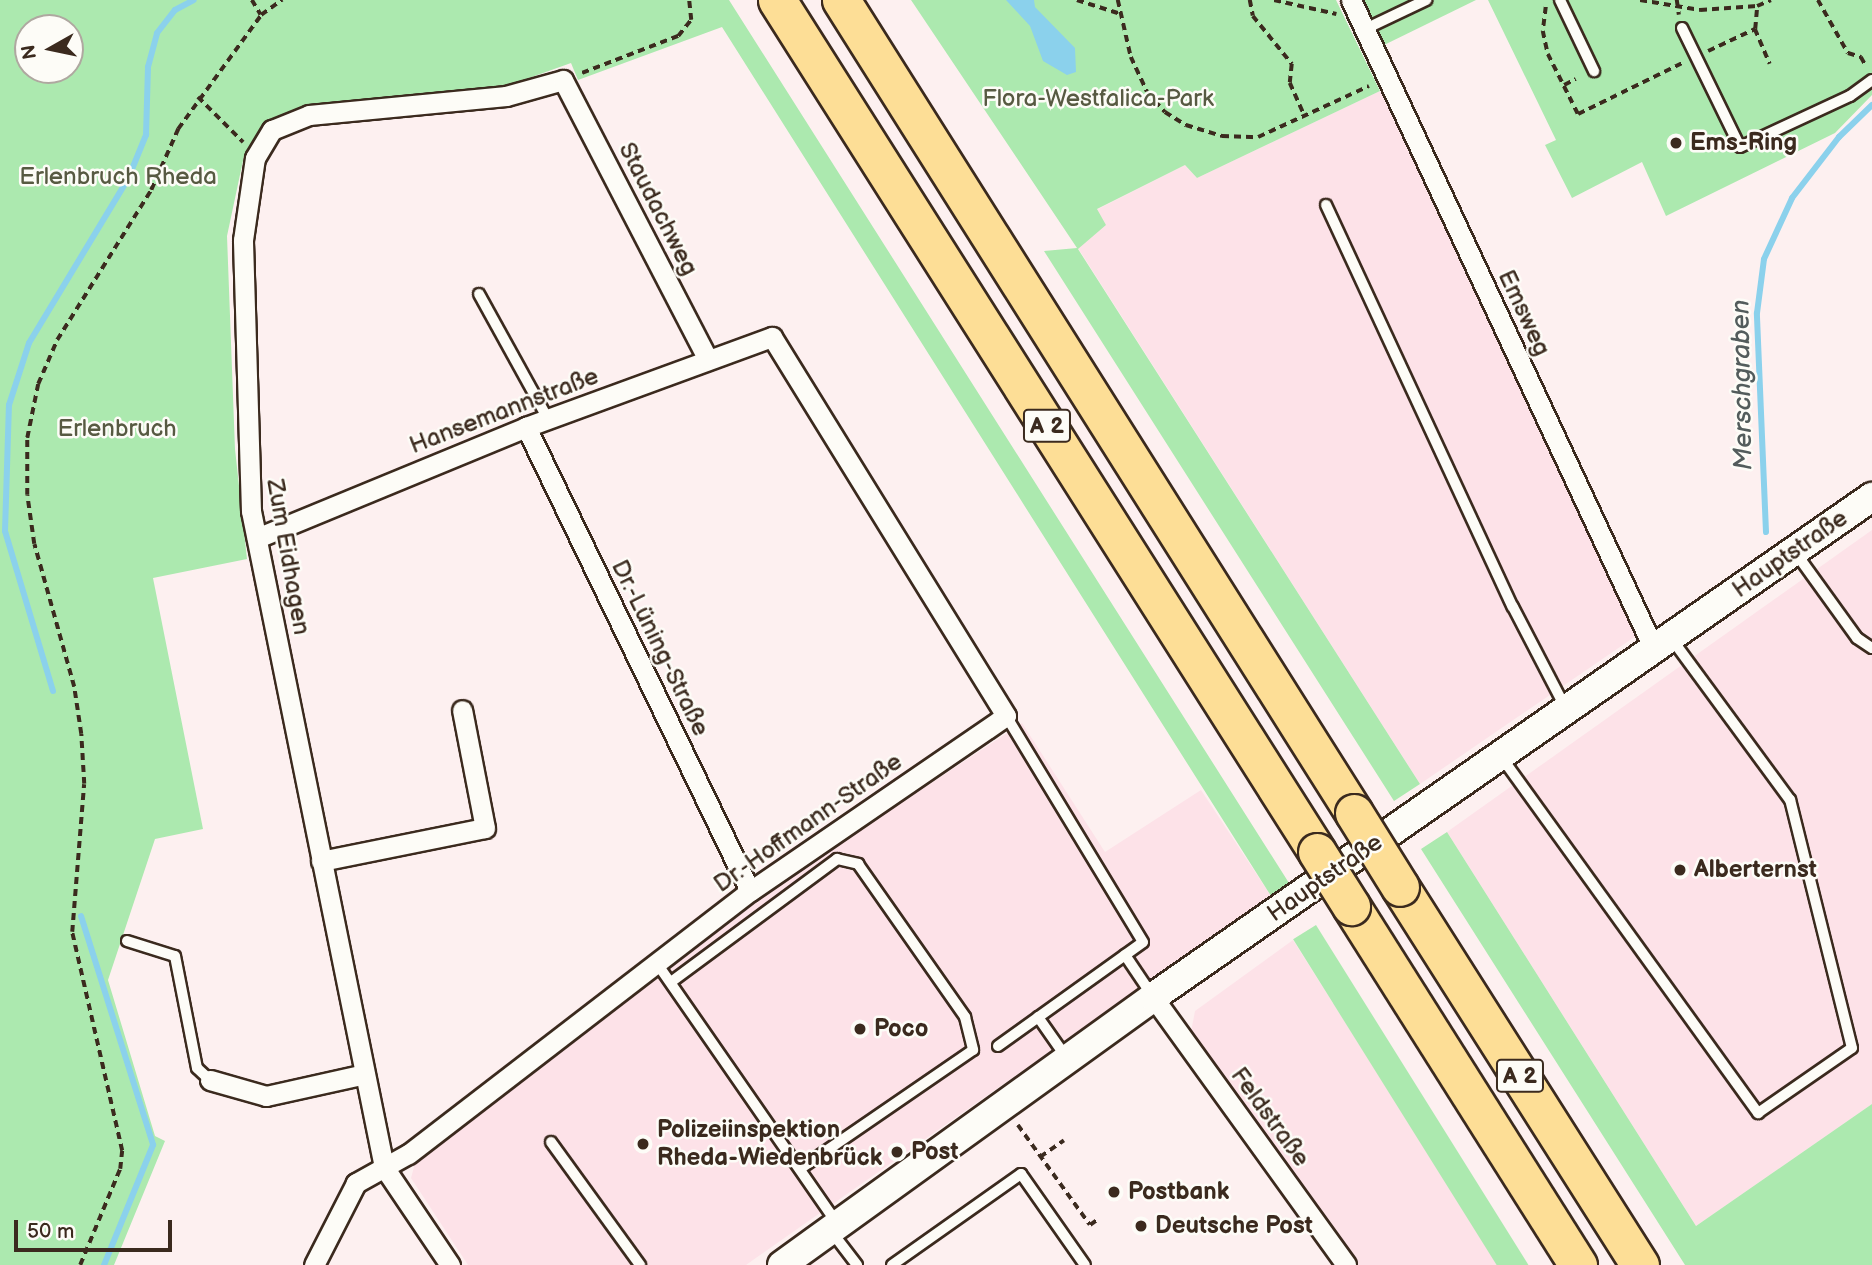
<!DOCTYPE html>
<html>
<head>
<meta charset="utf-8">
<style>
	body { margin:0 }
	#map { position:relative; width:1872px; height:1265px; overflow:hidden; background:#fdf0f0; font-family:"Balsamiq Sans",sans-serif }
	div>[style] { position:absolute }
	.built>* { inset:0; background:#fde2e8 }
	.green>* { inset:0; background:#ace9af; transform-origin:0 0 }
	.water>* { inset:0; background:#8bd1ec }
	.stream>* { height:6px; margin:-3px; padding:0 3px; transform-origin:3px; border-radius:3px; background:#8bd1ec }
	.path>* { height:3.5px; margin-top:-1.75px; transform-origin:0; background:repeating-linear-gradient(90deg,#3b2a1e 0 7px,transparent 0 12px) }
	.roads { filter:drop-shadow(2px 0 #3b2a1e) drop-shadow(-2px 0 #3b2a1e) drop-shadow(0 2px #3b2a1e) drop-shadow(0 -2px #3b2a1e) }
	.lane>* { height:10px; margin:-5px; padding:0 5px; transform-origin:5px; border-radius:5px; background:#fdfcf7 }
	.street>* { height:19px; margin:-9.5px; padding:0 9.5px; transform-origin:9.5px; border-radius:9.5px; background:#fdfcf7 }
	.secondary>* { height:28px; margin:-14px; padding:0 14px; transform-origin:14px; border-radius:14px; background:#fdfcf7 }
	.highway>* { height:37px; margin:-18.5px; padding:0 18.5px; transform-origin:18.5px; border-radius:18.5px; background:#fdde96 }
	.bridges { filter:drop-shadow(2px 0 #3b2a1e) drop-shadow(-2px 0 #3b2a1e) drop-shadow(0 2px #3b2a1e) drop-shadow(0 -2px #3b2a1e) }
	.highway-bridge>* { height:37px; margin:-18.5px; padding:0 18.5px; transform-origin:18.5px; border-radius:18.5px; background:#fdde96 }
	.dots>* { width:19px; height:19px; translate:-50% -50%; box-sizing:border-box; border:4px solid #fdfcf7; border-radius:50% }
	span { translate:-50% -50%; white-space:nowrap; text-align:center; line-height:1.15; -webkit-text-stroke:5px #fdfcf7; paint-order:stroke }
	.shield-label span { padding:2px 5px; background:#fdfcf7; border:2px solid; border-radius:5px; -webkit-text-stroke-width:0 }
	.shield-label { font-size:23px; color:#3b2a1e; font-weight:700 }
	.park-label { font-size:24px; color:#575a42 }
	.poi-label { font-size:24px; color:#3b2a1e; font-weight:700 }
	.left { translate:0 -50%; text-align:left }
	.street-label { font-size:24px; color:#3b2a1e }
	.water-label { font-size:26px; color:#535c5c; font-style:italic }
	.north { position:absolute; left:14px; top:14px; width:70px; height:70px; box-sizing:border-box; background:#fdfcf7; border:2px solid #afa8a0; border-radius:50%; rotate:261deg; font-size:19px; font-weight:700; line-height:28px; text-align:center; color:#3b2a1e }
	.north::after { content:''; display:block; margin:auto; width:24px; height:32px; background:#3b2a1e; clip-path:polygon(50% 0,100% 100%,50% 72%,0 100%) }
	.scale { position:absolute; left:14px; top:1220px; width:158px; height:32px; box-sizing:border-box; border:4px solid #3b2a1e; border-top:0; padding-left:9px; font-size:21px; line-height:24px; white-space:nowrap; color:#3b2a1e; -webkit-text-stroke:5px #fdfcf7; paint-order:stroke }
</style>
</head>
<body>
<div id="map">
	<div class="built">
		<div style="clip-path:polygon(1380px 91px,1636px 636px,1420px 784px,1078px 248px,1106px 225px,1096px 210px,1185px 165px,1197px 178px)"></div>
		<div style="clip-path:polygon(1872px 530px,1872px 1104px,1696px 1226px,1447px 832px)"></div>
		<div style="clip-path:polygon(1022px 723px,1105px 852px,1201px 790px,1271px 896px,746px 1265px,468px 1265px,411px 1178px,415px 1163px,764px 894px)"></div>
		<div style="clip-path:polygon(1293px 940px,1499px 1265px,1358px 1265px,1191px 1032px,1195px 1011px)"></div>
	</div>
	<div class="green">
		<div style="clip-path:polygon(evenodd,0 0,729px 0,1289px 883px,1271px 896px,722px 27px,578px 80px,571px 63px,504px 87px,270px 122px,244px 156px,227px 236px,235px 449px,247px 559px,153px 578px,203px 829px,155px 839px,108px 980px,155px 1136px,165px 1141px,114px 1265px,0 1265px,0 0,28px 28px,70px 28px,70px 70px,28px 70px,28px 28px)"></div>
		<div style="clip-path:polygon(911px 0,1336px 0,1380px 91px,1197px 178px,1185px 165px,1097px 209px,1106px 225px,1078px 249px,1420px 784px,1394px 801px,1044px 251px,1077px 248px)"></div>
		<div style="clip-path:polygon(1360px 0,1476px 0,1382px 46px)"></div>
		<div style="clip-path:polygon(1488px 0,1872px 0,1872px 95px,1835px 133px,1666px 216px,1642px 162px,1572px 198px,1545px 145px,1556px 140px)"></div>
		<div style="clip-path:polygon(1447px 832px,1696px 1226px,1872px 1104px,1872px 1265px,1685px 1265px,1421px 849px)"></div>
		<div style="left:1316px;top:925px;width:402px;height:27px;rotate:58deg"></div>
	</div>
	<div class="water">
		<div style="clip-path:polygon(1006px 0,1034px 0,1035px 7px,1075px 48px,1076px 72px,1067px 75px,1043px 61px,1030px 26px)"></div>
	</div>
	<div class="stream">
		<div style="left:1766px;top:532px;width:219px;rotate:-92.4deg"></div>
		<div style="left:1757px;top:313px;width:54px;rotate:-82.6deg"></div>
		<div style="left:1764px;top:259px;width:67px;rotate:-65.3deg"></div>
		<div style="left:1792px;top:198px;width:77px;rotate:-52.4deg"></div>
		<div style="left:1839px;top:137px;width:46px;rotate:-44.1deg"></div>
		<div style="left:53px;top:691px;width:167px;rotate:-106.7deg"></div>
		<div style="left:5px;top:531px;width:126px;rotate:-88.2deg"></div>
		<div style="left:9px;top:405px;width:65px;rotate:-72.1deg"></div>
		<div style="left:29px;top:343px;width:192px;rotate:-58.9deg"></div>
		<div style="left:128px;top:179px;width:48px;rotate:-67.8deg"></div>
		<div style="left:146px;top:135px;width:68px;rotate:-88.3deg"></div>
		<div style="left:148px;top:67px;width:35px;rotate:-75deg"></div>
		<div style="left:157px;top:33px;width:29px;rotate:-52deg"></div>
		<div style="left:175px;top:10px;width:21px;rotate:-28deg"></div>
		<div style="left:81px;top:916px;width:240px;rotate:72.5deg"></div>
		<div style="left:153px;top:1145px;width:130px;rotate:112.2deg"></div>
	</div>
	<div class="path">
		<div style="left:252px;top:0;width:17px;rotate:59deg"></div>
		<div style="left:1077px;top:0;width:46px;rotate:17.7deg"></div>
		<div style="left:1118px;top:0;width:58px;rotate:77.2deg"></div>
		<div style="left:1131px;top:57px;width:38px;rotate:65deg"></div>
		<div style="left:1147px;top:92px;width:27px;rotate:48deg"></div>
		<div style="left:1165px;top:112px;width:25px;rotate:32deg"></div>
		<div style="left:1186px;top:125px;width:38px;rotate:17deg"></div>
		<div style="left:1222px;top:136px;width:36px;rotate:2deg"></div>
		<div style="left:1258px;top:137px;width:122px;rotate:-24.7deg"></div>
		<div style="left:1250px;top:0;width:16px;rotate:79deg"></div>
		<div style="left:1253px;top:16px;width:62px;rotate:50.9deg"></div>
		<div style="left:1292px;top:64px;width:19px;rotate:96deg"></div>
		<div style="left:1290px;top:83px;width:36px;rotate:66deg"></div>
		<div style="left:1274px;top:0;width:64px;rotate:12.7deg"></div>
		<div style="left:1640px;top:0;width:61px;rotate:9.5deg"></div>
		<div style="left:1700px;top:10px;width:57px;rotate:-4deg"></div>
		<div style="left:1757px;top:6px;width:15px;rotate:-23deg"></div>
		<div style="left:1677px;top:0;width:15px;rotate:82deg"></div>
		<div style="left:1818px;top:0;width:61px;rotate:60.5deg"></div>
		<div style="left:1848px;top:53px;width:14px;rotate:17deg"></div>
		<div style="left:1861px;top:57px;width:10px;rotate:61deg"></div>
		<div style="left:1546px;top:7px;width:24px;rotate:97deg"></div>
		<div style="left:1543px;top:31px;width:24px;rotate:78deg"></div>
		<div style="left:1548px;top:54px;width:67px;rotate:63.4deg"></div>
		<div style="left:1578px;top:114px;width:116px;rotate:-26.1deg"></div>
		<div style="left:1755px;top:29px;width:38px;rotate:67deg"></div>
		<div style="left:1708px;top:51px;width:52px;rotate:-25.1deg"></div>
		<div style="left:1755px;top:29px;width:23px;rotate:-85deg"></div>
		<div style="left:582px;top:73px;width:103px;rotate:-21.1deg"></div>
		<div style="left:678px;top:36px;width:21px;rotate:-51deg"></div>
		<div style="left:691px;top:20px;width:20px;rotate:-96deg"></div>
		<div style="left:1564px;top:85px;width:13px;rotate:-27deg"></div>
		<div style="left:198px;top:97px;width:64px;rotate:45deg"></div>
		<div style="left:1018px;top:1125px;width:123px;rotate:54.2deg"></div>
		<div style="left:1090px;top:1225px;width:9px;rotate:-36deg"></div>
		<div style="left:1040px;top:1157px;width:29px;rotate:-35deg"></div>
		<div style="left:80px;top:1265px;width:104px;rotate:-67.4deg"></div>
		<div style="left:120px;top:1169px;width:18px;rotate:-84deg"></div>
		<div style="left:122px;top:1151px;width:225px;rotate:-102.9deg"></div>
		<div style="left:72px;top:932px;width:148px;rotate:-85.4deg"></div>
		<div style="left:84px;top:784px;width:50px;rotate:-93.4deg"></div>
		<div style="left:81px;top:734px;width:48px;rotate:-98.5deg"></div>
		<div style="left:74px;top:687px;width:148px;rotate:-105.6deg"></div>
		<div style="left:34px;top:544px;width:49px;rotate:-98.1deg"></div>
		<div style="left:27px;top:495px;width:57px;rotate:-90deg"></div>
		<div style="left:27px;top:438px;width:55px;rotate:-78.5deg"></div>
		<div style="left:38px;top:384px;width:48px;rotate:-66.6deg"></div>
		<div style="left:57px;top:340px;width:177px;rotate:-57.9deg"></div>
		<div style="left:151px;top:190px;width:67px;rotate:-66.1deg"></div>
		<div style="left:178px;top:129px;width:141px;rotate:-53.9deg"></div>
		<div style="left:261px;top:15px;width:26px;rotate:-36deg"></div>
	</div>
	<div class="roads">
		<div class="lane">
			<div style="left:1560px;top:0;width:79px;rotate:64.4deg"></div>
			<div style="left:1682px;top:28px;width:132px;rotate:64deg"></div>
			<div style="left:1740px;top:147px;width:121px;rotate:-24.9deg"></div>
			<div style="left:1850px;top:96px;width:27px;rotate:-36deg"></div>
			<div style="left:1365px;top:29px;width:68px;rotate:-25.4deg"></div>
			<div style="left:1326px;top:205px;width:443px;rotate:65.1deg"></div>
			<div style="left:1513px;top:607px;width:115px;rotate:62.5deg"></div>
			<div style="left:479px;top:294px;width:143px;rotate:61.1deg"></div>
			<div style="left:1795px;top:552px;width:106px;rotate:54.2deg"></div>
			<div style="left:1857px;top:638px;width:18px;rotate:34deg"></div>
			<div style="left:1502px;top:758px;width:438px;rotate:54.2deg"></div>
			<div style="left:1758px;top:1113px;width:114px;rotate:-34.7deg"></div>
			<div style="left:1852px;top:1048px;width:256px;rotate:-104deg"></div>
			<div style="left:1790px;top:800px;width:201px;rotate:-126.3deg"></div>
			<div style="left:127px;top:941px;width:50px;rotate:17.4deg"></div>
			<div style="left:175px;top:956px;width:114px;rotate:78.9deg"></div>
			<div style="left:197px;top:1068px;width:18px;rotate:43deg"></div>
			<div style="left:1125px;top:955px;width:48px;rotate:56deg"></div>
			<div style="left:656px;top:962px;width:318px;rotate:55.3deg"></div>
			<div style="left:671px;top:982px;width:207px;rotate:-36.5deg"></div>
			<div style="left:837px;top:859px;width:22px;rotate:13deg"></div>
			<div style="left:858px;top:864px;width:187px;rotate:55deg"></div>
			<div style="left:965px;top:1017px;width:34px;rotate:76deg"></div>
			<div style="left:973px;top:1050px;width:210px;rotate:145.5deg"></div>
			<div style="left:1038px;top:1017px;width:49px;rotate:55deg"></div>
			<div style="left:998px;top:1046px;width:178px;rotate:-35.6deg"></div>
			<div style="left:1143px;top:942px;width:264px;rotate:-121.2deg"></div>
			<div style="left:551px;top:1142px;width:152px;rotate:54.1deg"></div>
			<div style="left:831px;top:1231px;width:43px;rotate:52.6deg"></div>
			<div style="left:892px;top:1265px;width:158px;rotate:-35.2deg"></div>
			<div style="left:1021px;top:1174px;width:111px;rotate:54.9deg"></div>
		</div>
		<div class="street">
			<div style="left:1351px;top:0;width:714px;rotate:64.98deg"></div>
			<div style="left:526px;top:427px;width:515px;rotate:64.23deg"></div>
			<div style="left:257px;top:538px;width:291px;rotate:-22.4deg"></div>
			<div style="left:526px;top:427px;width:262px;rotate:-20.1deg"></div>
			<div style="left:772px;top:337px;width:445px;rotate:58.3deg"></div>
			<div style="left:1006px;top:716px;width:310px;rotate:145.6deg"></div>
			<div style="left:750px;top:891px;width:431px;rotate:142.4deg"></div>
			<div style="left:408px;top:1154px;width:60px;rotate:150.9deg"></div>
			<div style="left:356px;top:1183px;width:92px;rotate:117.1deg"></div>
			<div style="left:321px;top:861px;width:167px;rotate:-11.4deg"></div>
			<div style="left:485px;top:828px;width:120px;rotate:-101deg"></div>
			<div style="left:1153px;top:997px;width:330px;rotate:54.2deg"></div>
			<div style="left:210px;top:1080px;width:58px;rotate:15.9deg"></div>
			<div style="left:266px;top:1096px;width:101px;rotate:-12.5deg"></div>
			<div style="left:450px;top:1265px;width:118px;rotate:-124deg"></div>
			<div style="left:384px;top:1167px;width:669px;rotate:-101.46deg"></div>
			<div style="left:251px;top:511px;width:271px;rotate:-91.7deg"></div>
			<div style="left:243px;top:240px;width:83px;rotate:-81.7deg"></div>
			<div style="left:255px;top:158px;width:33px;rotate:-59deg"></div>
			<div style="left:272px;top:130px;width:40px;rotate:-22deg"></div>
			<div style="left:309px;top:115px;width:198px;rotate:-5.5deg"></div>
			<div style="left:506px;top:96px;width:59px;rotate:-15.7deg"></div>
			<div style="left:563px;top:80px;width:315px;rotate:62.6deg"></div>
		</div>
		<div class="secondary">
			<div style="left:782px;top:1265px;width:458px;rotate:-35.8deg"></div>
			<div style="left:1153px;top:997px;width:876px;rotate:-34.82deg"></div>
		</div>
		<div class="highway">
			<div style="left:777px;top:0;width:1009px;rotate:57.63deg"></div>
			<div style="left:841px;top:0;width:961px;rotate:57.75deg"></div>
			<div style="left:1400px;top:887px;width:448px;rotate:57.6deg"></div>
			<div style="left:1351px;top:906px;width:425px;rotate:57.7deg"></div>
		</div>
	</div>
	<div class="bridges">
		<div class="highway-bridge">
			<div style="left:1354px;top:813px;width:87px;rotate:58.1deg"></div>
			<div style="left:1317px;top:852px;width:64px;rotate:57.8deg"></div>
		</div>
	</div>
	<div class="dots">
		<div style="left:1676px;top:143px;background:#3b2a1e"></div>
		<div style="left:1680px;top:870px;background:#3b2a1e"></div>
		<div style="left:860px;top:1029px;background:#3b2a1e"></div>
		<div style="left:643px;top:1144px;background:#3b2a1e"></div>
		<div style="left:897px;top:1152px;background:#3b2a1e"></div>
		<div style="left:1114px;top:1192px;background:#3b2a1e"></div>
		<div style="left:1141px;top:1226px;background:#3b2a1e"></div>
	</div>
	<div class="shield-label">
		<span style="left:1047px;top:426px">A 2</span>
		<span style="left:1520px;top:1076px">A 2</span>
	</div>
	<div class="park-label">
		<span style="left:1098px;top:99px">Flora-Westfalica-Park</span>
		<span style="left:118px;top:177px">Erlenbruch Rheda</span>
		<span style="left:117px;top:429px">Erlenbruch</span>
	</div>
	<div class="poi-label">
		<span class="left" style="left:1690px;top:143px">Ems-Ring</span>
		<span class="left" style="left:1694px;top:870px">Alberternst</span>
		<span class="left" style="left:874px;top:1029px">Poco</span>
		<span class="left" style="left:657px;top:1144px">Polizeiinspektion<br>Rheda-Wiedenbrück</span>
		<span class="left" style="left:911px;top:1152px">Post</span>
		<span class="left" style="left:1128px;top:1192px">Postbank</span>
		<span class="left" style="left:1155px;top:1226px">Deutsche Post</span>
	</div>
	<div class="street-label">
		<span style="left:658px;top:209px;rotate:63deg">Staudachweg</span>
		<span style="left:1524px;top:313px;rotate:65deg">Emsweg</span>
		<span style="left:504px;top:411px;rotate:-21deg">Hansemannstraße</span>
		<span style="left:1790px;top:554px;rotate:-35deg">Hauptstraße</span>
		<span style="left:288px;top:557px;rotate:80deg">Zum Eidhagen</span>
		<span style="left:660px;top:648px;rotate:64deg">Dr.-Lüning-Straße</span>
		<span style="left:808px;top:823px;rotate:-35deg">Dr.-Hoffmann-Straße</span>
		<span style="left:1325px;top:878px;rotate:-35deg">Hauptstraße</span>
		<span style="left:1270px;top:1117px;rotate:54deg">Feldstraße</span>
	</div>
	<div class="water-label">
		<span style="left:1743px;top:385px;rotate:-91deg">Merschgraben</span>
	</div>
	<div class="north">N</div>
	<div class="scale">50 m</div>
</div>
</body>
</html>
